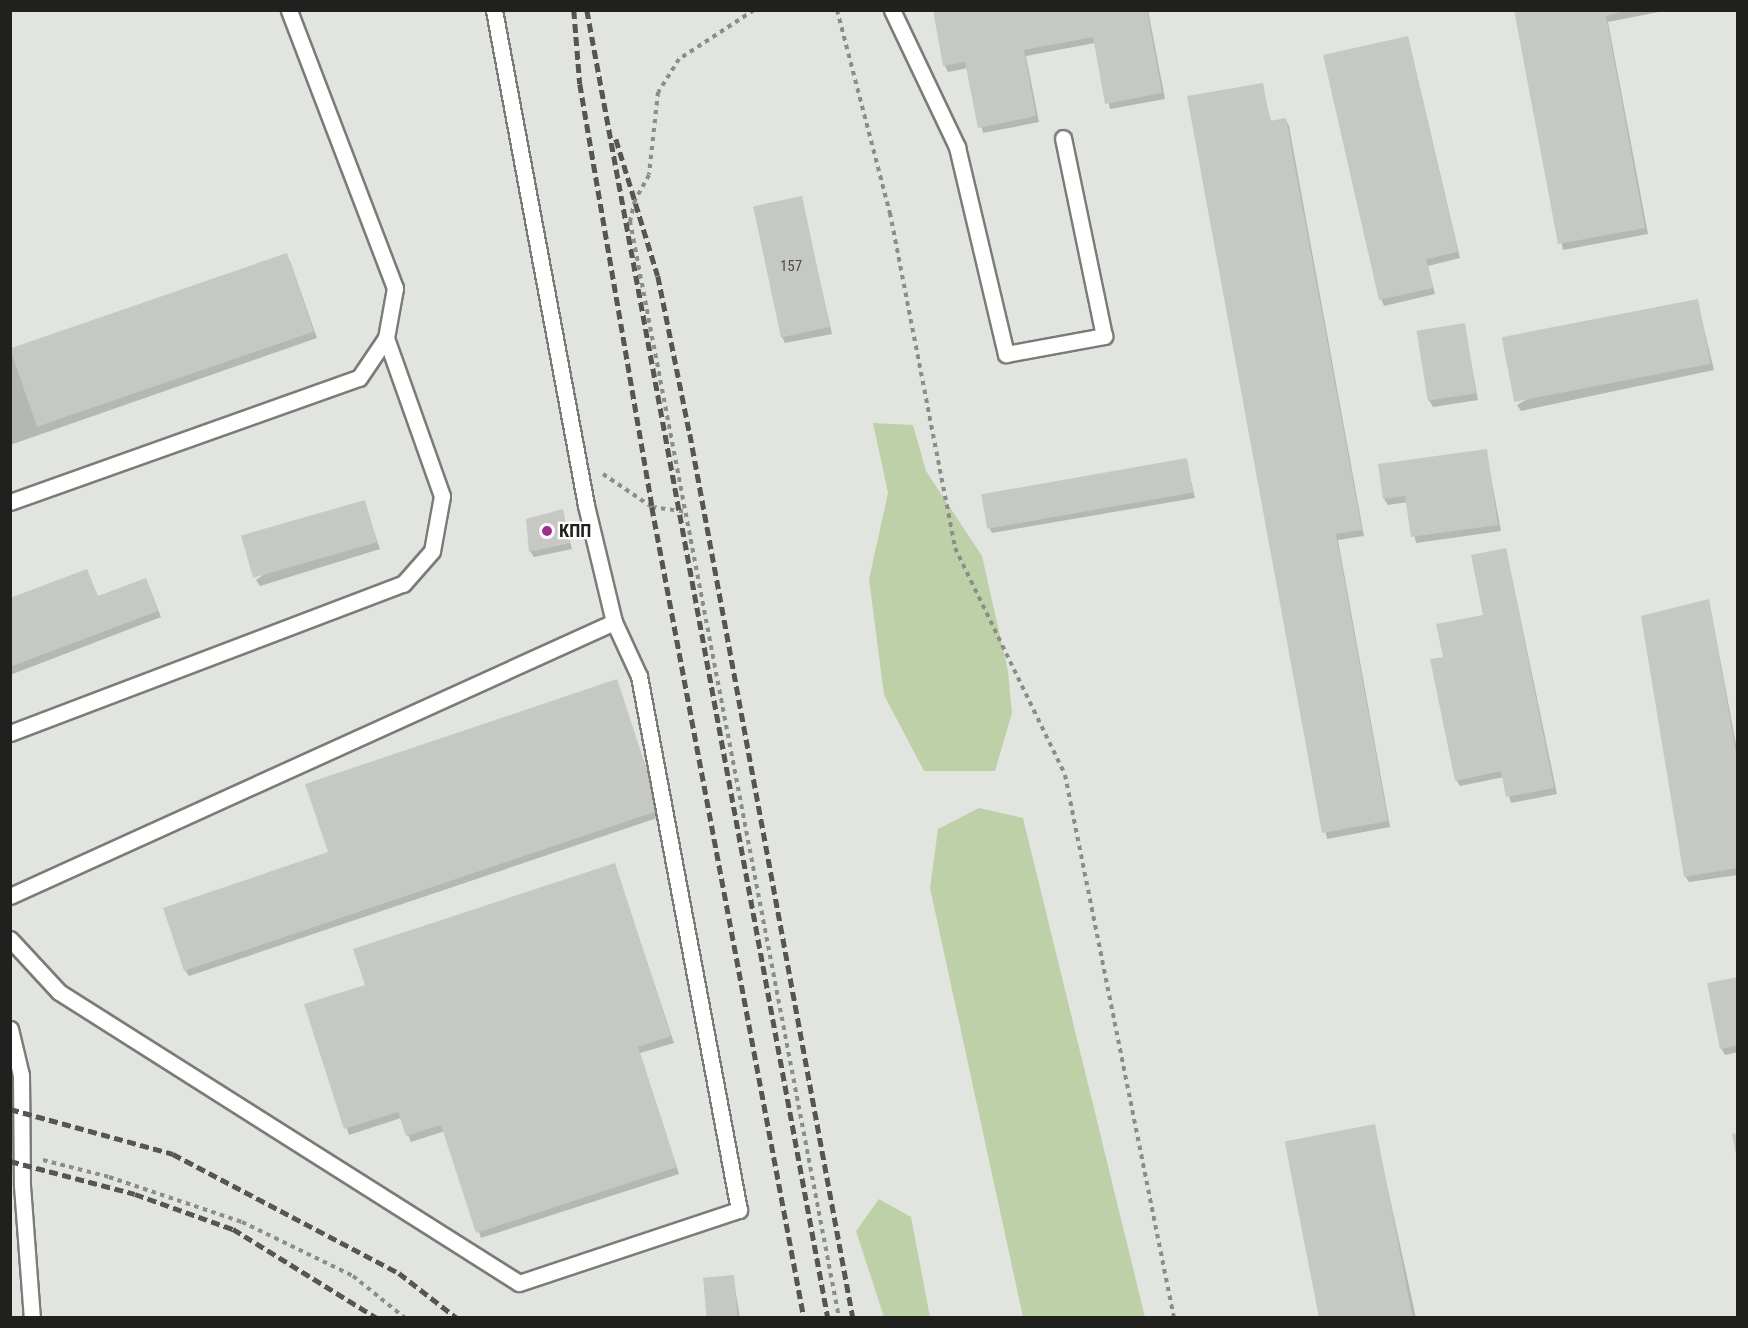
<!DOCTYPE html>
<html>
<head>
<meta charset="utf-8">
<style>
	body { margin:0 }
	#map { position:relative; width:1748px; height:1328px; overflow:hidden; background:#e2e5df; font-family:"Roboto Condensed",sans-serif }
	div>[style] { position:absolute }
	.green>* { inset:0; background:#bed0a8 }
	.shadow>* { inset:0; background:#0003 }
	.building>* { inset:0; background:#c6c9c3; transform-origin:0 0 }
	.path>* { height:4px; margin-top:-2px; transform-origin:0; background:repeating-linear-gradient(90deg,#8b8d88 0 4.5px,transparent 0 9px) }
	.roads { filter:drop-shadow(2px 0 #7a7d77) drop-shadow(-2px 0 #7a7d77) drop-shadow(0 2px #7a7d77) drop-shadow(0 -2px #7a7d77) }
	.service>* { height:15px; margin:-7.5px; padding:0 7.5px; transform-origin:7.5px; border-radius:7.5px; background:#fff }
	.rail>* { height:4.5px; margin-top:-2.25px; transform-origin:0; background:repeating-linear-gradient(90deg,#555653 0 9px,transparent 0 13.5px) }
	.dots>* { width:16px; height:16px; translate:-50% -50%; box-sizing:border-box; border:3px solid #fff; border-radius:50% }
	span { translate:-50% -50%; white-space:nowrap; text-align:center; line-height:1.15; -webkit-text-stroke:4.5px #fff; paint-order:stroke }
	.number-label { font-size:15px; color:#4a4b47 }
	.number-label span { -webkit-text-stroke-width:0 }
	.poi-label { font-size:18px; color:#20211e; font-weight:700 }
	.left { translate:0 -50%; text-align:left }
	.frame { position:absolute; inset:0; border:12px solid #20211e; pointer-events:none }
</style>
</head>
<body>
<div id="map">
	<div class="green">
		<div style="clip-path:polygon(873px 423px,913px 425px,926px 471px,982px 556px,1008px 671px,1012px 713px,995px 771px,924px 771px,884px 695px,869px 579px,888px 493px)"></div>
		<div style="clip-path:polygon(979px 808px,1023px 818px,1145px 1317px,1023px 1317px,930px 888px,938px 829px)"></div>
		<div style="clip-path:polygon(879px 1199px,911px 1217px,930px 1317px,884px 1317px,856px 1231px)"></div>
	</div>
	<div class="shadow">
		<div style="clip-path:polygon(934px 10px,1148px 10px,1165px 99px,1110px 109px,1095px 43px,1026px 56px,1039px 122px,983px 133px,968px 68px,948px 72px,945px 66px)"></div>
		<div style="clip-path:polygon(1516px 10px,1669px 10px,1608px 22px,1648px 234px,1563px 250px)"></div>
		<div style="clip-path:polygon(1408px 37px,1460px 258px,1428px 266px,1435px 294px,1384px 306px,1381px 299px)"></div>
		<div style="clip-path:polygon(1262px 85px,1271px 122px,1286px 120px,1289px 126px,1364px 536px,1338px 540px,1390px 827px,1327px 839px,1189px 97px)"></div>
		<div style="clip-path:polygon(801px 198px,832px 334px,785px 343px,782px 337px)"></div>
		<div style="clip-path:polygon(290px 261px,317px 338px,10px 445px,10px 352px)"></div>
		<div style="clip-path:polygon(1697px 300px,1714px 370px,1521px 411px,1517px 405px)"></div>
		<div style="clip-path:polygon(1464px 324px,1478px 400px,1433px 407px,1429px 400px)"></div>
		<div style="clip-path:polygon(1486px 450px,1501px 531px,1416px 543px,1408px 502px,1388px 505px,1384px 499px)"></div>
		<div style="clip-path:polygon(1186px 459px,1195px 498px,992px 533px,988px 526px)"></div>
		<div style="clip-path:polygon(364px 502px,380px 549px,260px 586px,256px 580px)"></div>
		<div style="clip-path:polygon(562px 511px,572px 549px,534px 557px,530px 551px)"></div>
		<div style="clip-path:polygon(1506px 549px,1557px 794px,1511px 803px,1504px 777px,1460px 786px,1456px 780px,1444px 658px,1484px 616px)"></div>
		<div style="clip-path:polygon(149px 586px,161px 617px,10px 675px,10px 599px,98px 598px)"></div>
		<div style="clip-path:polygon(1709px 600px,1738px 755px,1738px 875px,1689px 882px,1685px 876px)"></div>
		<div style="clip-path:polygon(616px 681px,663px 816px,189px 976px,185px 970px,330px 853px)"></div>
		<div style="clip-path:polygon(615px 865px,674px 1043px,640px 1053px,679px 1174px,481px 1238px,445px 1131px,411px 1142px,401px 1118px,349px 1135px,306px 1005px,367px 985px)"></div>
		<div style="clip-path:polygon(1738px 978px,1738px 1052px,1725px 1055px,1721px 1048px)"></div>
		<div style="clip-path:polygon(1374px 1126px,1416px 1318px,1322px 1318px)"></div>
		<div style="clip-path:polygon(733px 1276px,740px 1318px,709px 1318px)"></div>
	</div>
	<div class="building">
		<div style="clip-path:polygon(933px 10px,1147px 10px,1162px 93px,1105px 104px,1093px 37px,1024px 50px,1036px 116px,978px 128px,965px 62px,943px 66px)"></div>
		<div style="clip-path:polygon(1514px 10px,1628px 10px,1606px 16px,1645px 228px,1558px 244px)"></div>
		<div style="clip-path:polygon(1408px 36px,1458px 252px,1426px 259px,1433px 288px,1379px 300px,1323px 55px)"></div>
		<div style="clip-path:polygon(1263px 83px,1270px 121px,1286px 118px,1362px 530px,1336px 534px,1388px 821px,1322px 833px,1187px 96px)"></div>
		<div style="left:802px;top:196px;width:134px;height:50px;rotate:78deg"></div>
		<div style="left:287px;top:253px;width:83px;height:293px;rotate:71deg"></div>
		<div style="left:1698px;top:299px;width:66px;height:200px;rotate:79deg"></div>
		<div style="left:1465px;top:323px;width:71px;height:49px;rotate:81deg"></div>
		<div style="clip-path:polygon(1487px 449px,1498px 525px,1411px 537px,1405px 496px,1383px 499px,1378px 464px)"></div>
		<div style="left:1187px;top:458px;width:35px;height:209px;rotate:80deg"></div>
		<div style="left:365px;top:500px;width:44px;height:129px;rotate:74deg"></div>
		<div style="clip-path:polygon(563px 509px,570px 543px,529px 552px,526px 519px)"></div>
		<div style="clip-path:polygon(1506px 548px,1554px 788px,1506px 797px,1501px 771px,1455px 781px,1430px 659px,1443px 657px,1436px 624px,1483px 615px,1471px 555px)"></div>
		<div style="clip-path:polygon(87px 569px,98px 596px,146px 578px,158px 611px,10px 667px,10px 598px)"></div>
		<div style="clip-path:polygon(1709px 599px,1738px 764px,1738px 868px,1684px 877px,1641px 616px)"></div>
		<div style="clip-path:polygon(617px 679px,660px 810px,184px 971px,163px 908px,328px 852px,305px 784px)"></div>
		<div style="clip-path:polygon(615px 863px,671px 1036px,638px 1047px,677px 1167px,476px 1233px,441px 1125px,406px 1136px,398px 1112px,344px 1129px,304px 1004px,365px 985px,353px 949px)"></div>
		<div style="clip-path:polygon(1738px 977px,1738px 1045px,1720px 1049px,1707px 983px)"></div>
		<div style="left:1375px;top:1124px;width:198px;height:92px;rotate:79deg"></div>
		<div style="clip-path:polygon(1738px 1133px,1738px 1154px,1736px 1155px,1732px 1134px)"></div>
		<div style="left:734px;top:1275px;width:43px;height:31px;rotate:85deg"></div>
	</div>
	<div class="path">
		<div style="left:754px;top:10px;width:90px;rotate:146.8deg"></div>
		<div style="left:679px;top:59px;width:39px;rotate:122deg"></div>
		<div style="left:658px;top:92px;width:83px;rotate:96.2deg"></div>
		<div style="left:649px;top:175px;width:29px;rotate:119deg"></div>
		<div style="left:635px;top:200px;width:22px;rotate:103deg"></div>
		<div style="left:630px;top:221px;width:1117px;rotate:79.21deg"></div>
		<div style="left:837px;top:10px;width:210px;rotate:75.4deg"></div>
		<div style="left:890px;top:213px;width:341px;rotate:79deg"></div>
		<div style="left:955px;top:548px;width:252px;rotate:64.1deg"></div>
		<div style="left:1065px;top:775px;width:554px;rotate:78.65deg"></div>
		<div style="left:603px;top:474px;width:59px;rotate:34deg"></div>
		<div style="left:652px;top:507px;width:35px;rotate:8deg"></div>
		<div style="left:43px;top:1160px;width:68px;rotate:14.4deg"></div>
		<div style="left:109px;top:1177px;width:140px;rotate:18.7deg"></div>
		<div style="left:242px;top:1222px;width:123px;rotate:25.9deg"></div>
		<div style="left:353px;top:1276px;width:67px;rotate:38.9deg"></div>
	</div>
	<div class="roads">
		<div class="service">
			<div style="left:892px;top:10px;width:152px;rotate:64.6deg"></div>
			<div style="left:957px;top:147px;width:213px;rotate:76.7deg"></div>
			<div style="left:1006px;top:354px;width:100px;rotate:-10.4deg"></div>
			<div style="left:1104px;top:336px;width:202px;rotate:-101.7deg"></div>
			<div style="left:10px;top:502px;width:370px;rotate:-19.6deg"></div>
			<div style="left:359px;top:378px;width:48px;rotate:-56deg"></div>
			<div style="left:386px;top:338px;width:51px;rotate:-79.8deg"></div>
			<div style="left:395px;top:288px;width:298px;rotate:-110.9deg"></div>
			<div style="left:10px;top:733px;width:420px;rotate:-20.8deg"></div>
			<div style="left:403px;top:584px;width:44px;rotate:-48.7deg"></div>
			<div style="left:432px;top:551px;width:56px;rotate:-79.7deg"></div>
			<div style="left:442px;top:496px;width:168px;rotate:-109.5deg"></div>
			<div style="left:10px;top:896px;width:663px;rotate:-24.4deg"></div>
			<div style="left:614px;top:622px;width:120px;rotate:-103.5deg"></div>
			<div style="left:586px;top:505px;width:503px;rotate:-100.53deg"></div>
			<div style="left:10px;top:939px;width:72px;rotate:47.2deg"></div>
			<div style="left:59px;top:992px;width:544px;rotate:32.32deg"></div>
			<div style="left:519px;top:1283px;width:232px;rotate:-18.4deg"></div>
			<div style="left:739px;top:1210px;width:543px;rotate:-100.61deg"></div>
			<div style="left:639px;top:676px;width:60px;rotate:-114.8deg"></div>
			<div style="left:10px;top:1029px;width:47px;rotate:76.6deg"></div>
			<div style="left:21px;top:1075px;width:111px;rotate:89.5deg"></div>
			<div style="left:22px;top:1186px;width:132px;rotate:85.7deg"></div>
		</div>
	</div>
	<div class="rail">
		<div style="left:574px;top:10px;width:74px;rotate:85.4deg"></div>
		<div style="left:580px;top:84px;width:429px;rotate:80.3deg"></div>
		<div style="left:652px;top:507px;width:825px;rotate:79.38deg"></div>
		<div style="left:587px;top:10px;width:1330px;rotate:79.56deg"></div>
		<div style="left:616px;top:139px;width:143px;rotate:73deg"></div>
		<div style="left:658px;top:276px;width:161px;rotate:78.6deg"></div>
		<div style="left:690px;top:434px;width:899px;rotate:79.55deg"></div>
		<div style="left:10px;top:1109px;width:169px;rotate:15.4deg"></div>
		<div style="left:173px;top:1154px;width:255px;rotate:27.8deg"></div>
		<div style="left:399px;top:1273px;width:73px;rotate:37.8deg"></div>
		<div style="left:10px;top:1161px;width:129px;rotate:14.8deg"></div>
		<div style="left:135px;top:1194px;width:104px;rotate:19.7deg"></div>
		<div style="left:233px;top:1229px;width:169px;rotate:31.7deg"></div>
	</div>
	<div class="dots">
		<div style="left:547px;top:531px;background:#a02d89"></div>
	</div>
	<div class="number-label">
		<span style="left:791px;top:267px">157</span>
	</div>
	<div class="poi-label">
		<span class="left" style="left:559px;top:531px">КПП</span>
	</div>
	<div class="frame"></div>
</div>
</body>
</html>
